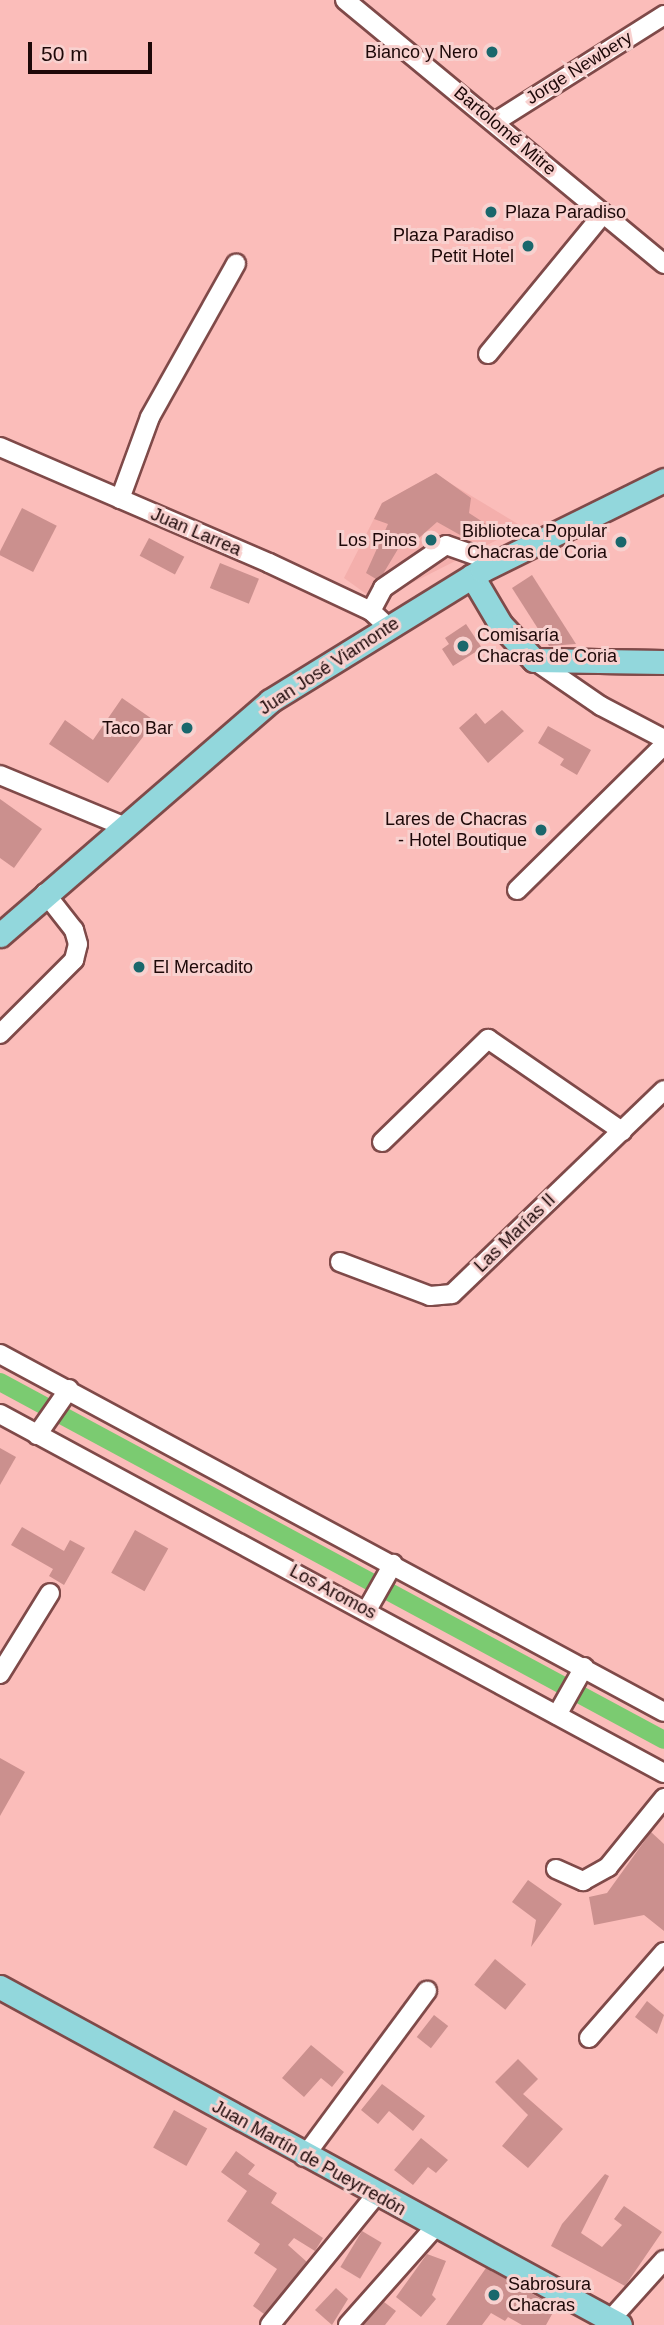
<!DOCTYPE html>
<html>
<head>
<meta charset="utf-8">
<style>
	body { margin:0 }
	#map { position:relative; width:664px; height:2325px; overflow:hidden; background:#fbbdba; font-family:Arial,sans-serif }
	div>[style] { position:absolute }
	.built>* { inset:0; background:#f4afac }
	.canal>* { height:18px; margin:-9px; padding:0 9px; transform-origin:9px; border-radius:9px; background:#7bcb71 }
	.building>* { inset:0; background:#cb908e; transform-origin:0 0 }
	.roads { filter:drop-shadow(2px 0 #7f4a49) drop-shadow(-2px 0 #7f4a49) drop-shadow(0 2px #7f4a49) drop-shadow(0 -2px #7f4a49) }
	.minor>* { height:18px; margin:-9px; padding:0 9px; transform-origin:9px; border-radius:9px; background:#fff }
	.major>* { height:23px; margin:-11.5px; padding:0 11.5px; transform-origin:11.5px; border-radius:11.5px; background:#92d7dc }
	.dots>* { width:19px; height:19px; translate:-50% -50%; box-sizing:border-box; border:4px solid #f8d1cf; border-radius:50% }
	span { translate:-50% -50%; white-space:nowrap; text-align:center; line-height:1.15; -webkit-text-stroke:6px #f8d1cf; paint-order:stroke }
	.poi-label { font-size:18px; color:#1d0808 }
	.right { translate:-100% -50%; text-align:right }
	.left { translate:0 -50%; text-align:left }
	.street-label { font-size:18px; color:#1d0808 }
	.scale { position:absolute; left:28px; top:42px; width:124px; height:32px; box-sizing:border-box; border:4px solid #1d0808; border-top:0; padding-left:9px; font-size:21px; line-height:24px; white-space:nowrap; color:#1d0808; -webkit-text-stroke:5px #f8d1cf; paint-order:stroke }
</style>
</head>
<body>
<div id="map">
	<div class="built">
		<div style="clip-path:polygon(435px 474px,523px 527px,376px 601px,344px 578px,382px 503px)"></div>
	</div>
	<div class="canal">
		<div style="left:0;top:1382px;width:754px;rotate:28.33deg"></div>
	</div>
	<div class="building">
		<div style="clip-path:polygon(436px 473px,471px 498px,469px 513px,492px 528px,469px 540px,437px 522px,411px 545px,401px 544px,383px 574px,376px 579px,366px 573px,388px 524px,374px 519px,382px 503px)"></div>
		<div style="left:22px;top:508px;width:39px;height:52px;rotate:27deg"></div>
		<div style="left:149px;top:538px;width:40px;height:20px;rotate:28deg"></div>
		<div style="left:220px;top:563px;width:42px;height:27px;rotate:22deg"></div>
		<div style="clip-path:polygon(532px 575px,576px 644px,549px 646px,512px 588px)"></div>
		<div style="clip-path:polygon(466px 624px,482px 648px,453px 666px,442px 649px,449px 644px,445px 638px)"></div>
		<div style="clip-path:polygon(122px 698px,155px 721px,108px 783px,49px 744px,65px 720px,93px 740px)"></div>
		<div style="clip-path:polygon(502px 710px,524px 731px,488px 763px,459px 728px,476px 713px,485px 724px)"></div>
		<div style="clip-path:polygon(548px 726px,591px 750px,577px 775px,560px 765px,564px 759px,538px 743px)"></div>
		<div style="clip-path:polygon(0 799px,42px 829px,14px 868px,0 858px)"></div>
		<div style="clip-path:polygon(0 1448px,16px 1457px,0 1485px)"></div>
		<div style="clip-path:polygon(22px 1527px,64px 1551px,70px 1540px,85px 1548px,64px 1585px,49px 1576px,53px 1569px,11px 1545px)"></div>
		<div style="left:135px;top:1530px;width:38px;height:49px;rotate:29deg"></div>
		<div style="clip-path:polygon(0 1758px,25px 1772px,0 1816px)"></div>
		<div style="clip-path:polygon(651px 1832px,664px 1844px,664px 1931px,644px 1915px,594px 1925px,589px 1897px,607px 1893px)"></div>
		<div style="clip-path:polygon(528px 1880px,562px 1904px,531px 1947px,536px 1920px,512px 1902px)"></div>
		<div style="left:495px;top:1959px;width:40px;height:33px;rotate:39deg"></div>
		<div style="clip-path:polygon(647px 2001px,664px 2015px,657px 2034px,635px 2017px)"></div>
		<div style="left:434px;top:2015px;width:18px;height:28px;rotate:38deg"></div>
		<div style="clip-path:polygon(311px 2045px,344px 2072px,332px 2087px,321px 2078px,304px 2097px,282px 2078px)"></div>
		<div style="clip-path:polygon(518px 2059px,538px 2079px,523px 2094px,563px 2129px,528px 2168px,502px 2146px,528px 2115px,495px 2082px)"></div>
		<div style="clip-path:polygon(382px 2084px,425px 2116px,413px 2131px,389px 2111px,378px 2124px,361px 2110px)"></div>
		<div style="left:174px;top:2110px;width:38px;height:43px;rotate:29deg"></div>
		<div style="clip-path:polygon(421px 2138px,448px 2160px,436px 2173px,428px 2167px,413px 2185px,394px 2170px)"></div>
		<div style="clip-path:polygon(236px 2151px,255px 2165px,248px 2174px,277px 2193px,271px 2203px,323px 2238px,315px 2251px,294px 2238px,288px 2245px,307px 2262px,264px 2314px,253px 2306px,277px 2269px,254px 2253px,260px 2244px,227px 2221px,247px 2191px,221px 2172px)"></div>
		<div style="clip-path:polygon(605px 2174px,609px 2176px,581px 2233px,602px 2247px,622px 2225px,614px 2219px,624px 2206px,662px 2232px,625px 2286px,551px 2246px,562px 2224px)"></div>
		<div style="left:362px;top:2231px;width:23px;height:42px;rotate:31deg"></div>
		<div style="clip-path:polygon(427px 2254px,446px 2261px,432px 2295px,436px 2299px,421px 2317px,396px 2297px)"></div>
		<div style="clip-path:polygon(486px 2268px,556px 2307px,546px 2325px,522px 2325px,508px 2317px,505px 2321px,491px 2313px,482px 2325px,446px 2325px)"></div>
		<div style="clip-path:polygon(336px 2288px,348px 2299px,332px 2325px,315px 2310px)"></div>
		<div style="clip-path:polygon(384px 2302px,396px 2311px,385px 2325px,363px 2325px)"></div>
	</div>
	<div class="roads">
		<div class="minor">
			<div style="left:345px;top:0;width:414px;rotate:39.6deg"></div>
			<div style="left:495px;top:122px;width:200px;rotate:-32.3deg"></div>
			<div style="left:488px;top:354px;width:181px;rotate:-50.6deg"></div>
			<div style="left:0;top:447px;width:293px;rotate:23.3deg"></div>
			<div style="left:269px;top:563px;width:113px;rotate:25.2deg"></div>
			<div style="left:371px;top:611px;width:22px;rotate:43deg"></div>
			<div style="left:120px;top:499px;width:87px;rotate:-69.9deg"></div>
			<div style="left:150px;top:417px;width:176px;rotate:-60.7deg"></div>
			<div style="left:371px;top:611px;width:26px;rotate:-62deg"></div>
			<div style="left:383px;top:588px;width:76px;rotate:-34.3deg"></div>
			<div style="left:446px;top:545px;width:54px;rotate:19.4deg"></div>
			<div style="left:534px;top:660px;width:81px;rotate:34.5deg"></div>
			<div style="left:601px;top:706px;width:71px;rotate:27.6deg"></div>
			<div style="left:0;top:775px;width:133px;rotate:22.5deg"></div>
			<div style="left:517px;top:890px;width:206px;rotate:-44.6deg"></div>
			<div style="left:0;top:1034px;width:105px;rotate:-45deg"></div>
			<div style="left:74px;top:960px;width:16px;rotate:-76deg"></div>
			<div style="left:78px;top:944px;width:15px;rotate:-106deg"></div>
			<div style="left:74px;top:930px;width:47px;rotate:-128.1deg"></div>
			<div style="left:382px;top:1142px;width:148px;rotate:-44.2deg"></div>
			<div style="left:488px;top:1039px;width:163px;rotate:34.5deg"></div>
			<div style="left:340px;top:1262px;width:96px;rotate:20.7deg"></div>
			<div style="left:430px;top:1296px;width:22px;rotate:-5deg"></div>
			<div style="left:452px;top:1294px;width:294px;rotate:-43.9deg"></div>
			<div style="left:0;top:1354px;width:754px;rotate:28.33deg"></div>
			<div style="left:0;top:1414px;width:755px;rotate:28.4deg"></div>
			<div style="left:37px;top:1435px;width:56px;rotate:-55.2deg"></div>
			<div style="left:367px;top:1610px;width:53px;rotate:-60.5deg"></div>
			<div style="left:0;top:1674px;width:95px;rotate:-58.3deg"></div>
			<div style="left:557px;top:1715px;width:55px;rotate:-60.6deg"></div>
			<div style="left:556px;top:1869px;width:30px;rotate:24deg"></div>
			<div style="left:583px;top:1881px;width:29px;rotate:-29deg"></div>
			<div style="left:608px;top:1867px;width:89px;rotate:-50.9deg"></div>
			<div style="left:589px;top:2038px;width:114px;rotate:-48.9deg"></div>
			<div style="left:304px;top:2157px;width:207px;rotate:-53.5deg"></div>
			<div style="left:610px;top:2320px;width:81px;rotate:-48deg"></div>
			<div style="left:270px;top:2325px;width:168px;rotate:-50.8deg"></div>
			<div style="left:348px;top:2325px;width:132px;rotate:-48.4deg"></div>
		</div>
		<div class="major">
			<div style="left:472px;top:576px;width:57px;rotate:59.4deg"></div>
			<div style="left:501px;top:625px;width:48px;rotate:46.7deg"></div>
			<div style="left:534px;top:660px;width:130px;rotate:0.9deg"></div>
			<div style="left:0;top:935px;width:357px;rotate:-40.9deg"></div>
			<div style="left:270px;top:701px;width:249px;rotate:-31.7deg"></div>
			<div style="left:482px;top:570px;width:203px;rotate:-26.3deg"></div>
			<div style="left:0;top:1987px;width:706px;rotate:28.6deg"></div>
		</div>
	</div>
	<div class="dots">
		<div style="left:492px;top:52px;background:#19676c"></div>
		<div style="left:491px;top:212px;background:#19676c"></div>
		<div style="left:528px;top:246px;background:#19676c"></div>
		<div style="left:431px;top:540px;background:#19676c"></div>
		<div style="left:621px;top:542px;background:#19676c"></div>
		<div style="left:463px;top:646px;background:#19676c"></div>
		<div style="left:187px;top:728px;background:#19676c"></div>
		<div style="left:541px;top:830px;background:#19676c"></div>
		<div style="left:139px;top:967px;background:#19676c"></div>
		<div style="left:494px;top:2295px;background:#19676c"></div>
	</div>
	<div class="poi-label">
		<span class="right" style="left:478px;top:52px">Bianco y Nero</span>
		<span class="left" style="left:505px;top:212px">Plaza Paradiso</span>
		<span class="right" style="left:514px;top:246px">Plaza Paradiso<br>Petit Hotel</span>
		<span class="right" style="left:607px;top:542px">Biblioteca Popular<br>Chacras de Coria</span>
		<span class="right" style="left:417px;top:540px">Los Pinos</span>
		<span class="left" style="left:477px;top:646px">Comisaría<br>Chacras de Coria</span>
		<span class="right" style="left:173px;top:728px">Taco Bar</span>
		<span class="right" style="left:527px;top:830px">Lares de Chacras<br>- Hotel Boutique</span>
		<span class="left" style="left:153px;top:967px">El Mercadito</span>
		<span class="left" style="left:508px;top:2295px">Sabrosura<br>Chacras</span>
	</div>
	<div class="street-label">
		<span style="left:579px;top:68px;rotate:-32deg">Jorge Newbery</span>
		<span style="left:505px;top:131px;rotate:40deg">Bartolomé Mitre</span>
		<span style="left:196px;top:532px;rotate:23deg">Juan Larrea</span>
		<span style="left:329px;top:666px;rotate:-33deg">Juan José Viamonte</span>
		<span style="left:515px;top:1233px;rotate:-44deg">Las Marías II</span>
		<span style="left:333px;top:1592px;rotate:28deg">Los Aromos</span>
		<span style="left:309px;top:2158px;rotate:29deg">Juan Martín de Pueyrredón</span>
	</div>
	<div class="scale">50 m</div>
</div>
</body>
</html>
